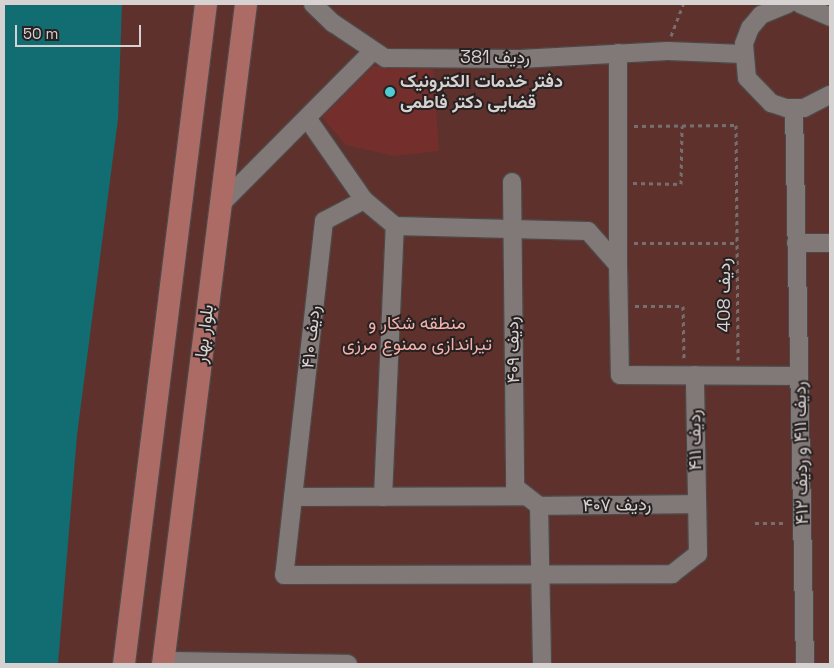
<!DOCTYPE html>
<html>
<head>
<meta charset="utf-8">
<style>
	body { margin:0 }
	#map { position:relative; width:834px; height:668px; overflow:hidden; background:#312b2a; font-family:"Space Grotesk",Vazirmatn,sans-serif }
	div>[style] { position:absolute }
	.green>* { inset:0; background:#5e312d; transform-origin:0 0 }
	.water>* { inset:0; background:#116d71 }
	.building>* { inset:0; background:#742f2c }
	.path>* { height:3px; margin-top:-1.5px; transform-origin:0; background:repeating-linear-gradient(90deg,#75706f 0 4px,transparent 0 8px) }
	.roads { filter:drop-shadow(1px 0 #4e4948) drop-shadow(-1px 0 #4e4948) drop-shadow(0 1px #4e4948) drop-shadow(0 -1px #4e4948) }
	.minor>* { height:18px; margin:-9px; padding:0 9px; transform-origin:9px; border-radius:9px; background:#817978 }
	.major>* { height:22px; margin:-11px; padding:0 11px; transform-origin:11px; border-radius:11px; background:#ad6b66 }
	.dots>* { width:14px; height:14px; translate:-50% -50%; box-sizing:border-box; border:2px solid #282121; border-radius:50% }
	span { translate:-50% -50%; white-space:nowrap; text-align:center; line-height:1.15; -webkit-text-stroke:4px #282121; paint-order:stroke }
	.street-label { font-size:18px; color:#d6d2d1 }
	.poi-label { font-size:18px; color:#d6d2d1; font-weight:700 }
	.left { translate:0 -50%; text-align:left }
	.park-label { font-size:18px; color:#f2b1ab }
	.frame { position:absolute; inset:0; border:5px solid #d6d2d1; pointer-events:none }
	.scale { position:absolute; left:15px; top:25px; width:126px; height:22px; box-sizing:border-box; border:2px solid #d6d2d1; border-top:0; padding-left:6px; font-size:15px; line-height:18px; white-space:nowrap; color:#d6d2d1; -webkit-text-stroke:4px #282121; paint-order:stroke }
</style>
</head>
<body>
<div id="map">
	<div class="green">
		<div style="left:4px;top:4px;width:826px;height:660px"></div>
	</div>
	<div class="water">
		<div style="clip-path:polygon(4px 4px,122px 4px,118px 119px,77px 435px,58px 664px,4px 664px)"></div>
	</div>
	<div class="building">
		<div style="clip-path:polygon(373px 66px,433px 69px,439px 151px,394px 156px,346px 145px,322px 117px)"></div>
	</div>
	<div class="path">
		<div style="left:671px;top:36px;width:34px;rotate:-69deg"></div>
		<div style="left:634px;top:126px;width:102px;rotate:-0.6deg"></div>
		<div style="left:736px;top:125px;width:235px;rotate:89.5deg"></div>
		<div style="left:633px;top:183px;width:48px;rotate:1.2deg"></div>
		<div style="left:681px;top:184px;width:58px;rotate:-89deg"></div>
		<div style="left:634px;top:243px;width:104px"></div>
		<div style="left:635px;top:306px;width:48px"></div>
		<div style="left:683px;top:306px;width:54px;rotate:88.9deg"></div>
		<div style="left:755px;top:523px;width:32px"></div>
	</div>
	<div class="roads">
		<div class="minor">
			<div style="left:313px;top:4px;width:28px;rotate:44deg"></div>
			<div style="left:333px;top:23px;width:63px;rotate:33.9deg"></div>
			<div style="left:385px;top:58px;width:135px;rotate:0.4deg"></div>
			<div style="left:520px;top:59px;width:148px;rotate:-3.1deg"></div>
			<div style="left:668px;top:51px;width:75px;rotate:2.3deg"></div>
			<div style="left:788px;top:4px;width:29px;rotate:158deg"></div>
			<div style="left:761px;top:15px;width:17px;rotate:130deg"></div>
			<div style="left:750px;top:28px;width:17px;rotate:111deg"></div>
			<div style="left:744px;top:44px;width:34px;rotate:85deg"></div>
			<div style="left:747px;top:78px;width:35px;rotate:46deg"></div>
			<div style="left:771px;top:103px;width:16px;rotate:18deg"></div>
			<div style="left:786px;top:108px;width:18px"></div>
			<div style="left:804px;top:108px;width:29px;rotate:-27deg"></div>
			<div style="left:800px;top:4px;width:33px;rotate:23deg"></div>
			<div style="left:618px;top:53px;width:212px;rotate:90deg"></div>
			<div style="left:794px;top:108px;width:556px;rotate:88.87deg"></div>
			<div style="left:307px;top:118px;width:100px;rotate:55.2deg"></div>
			<div style="left:364px;top:200px;width:40px;rotate:40deg"></div>
			<div style="left:395px;top:226px;width:193px;rotate:1.5deg"></div>
			<div style="left:588px;top:231px;width:45px;rotate:48.6deg"></div>
			<div style="left:618px;top:265px;width:110px;rotate:89deg"></div>
			<div style="left:620px;top:375px;width:179px;rotate:0.3deg"></div>
			<div style="left:512px;top:182px;width:305px;rotate:89.4deg"></div>
			<div style="left:515px;top:487px;width:31px;rotate:38deg"></div>
			<div style="left:364px;top:200px;width:45px;rotate:152.3deg"></div>
			<div style="left:324px;top:221px;width:356px;rotate:96.4deg"></div>
			<div style="left:284px;top:575px;width:388px;rotate:-0.1deg"></div>
			<div style="left:672px;top:574px;width:33px;rotate:-38deg"></div>
			<div style="left:698px;top:554px;width:179px;rotate:-91deg"></div>
			<div style="left:220px;top:205px;width:217px;rotate:-45.2deg"></div>
			<div style="left:796px;top:243px;width:34px"></div>
			<div style="left:293px;top:497px;width:233px;rotate:-0.2deg"></div>
			<div style="left:383px;top:497px;width:271px;rotate:-87.5deg"></div>
			<div style="left:539px;top:506px;width:158px;rotate:88.9deg"></div>
			<div style="left:539px;top:506px;width:157px;rotate:-0.7deg"></div>
			<div style="left:163px;top:661px;width:185px;rotate:0.9deg"></div>
		</div>
		<div class="major">
			<div style="left:124px;top:664px;width:665px;rotate:-82.92deg"></div>
			<div style="left:163px;top:664px;width:665px;rotate:-82.83deg"></div>
		</div>
	</div>
	<div class="dots">
		<div style="left:390px;top:92px;background:#51ccd2"></div>
	</div>
	<div class="street-label">
		<span style="left:495px;top:57px">ردیف 381</span>
		<span style="left:724px;top:295px;rotate:-90deg">ردیف 408</span>
		<span style="left:204px;top:334px;rotate:-83deg">بلوار بهار</span>
		<span style="left:311px;top:337px;rotate:-84deg">ردیف ۴۱۰</span>
		<span style="left:513px;top:350px;rotate:-91deg">ردیف ۴۰۹</span>
		<span style="left:695px;top:440px;rotate:-91deg">ردیف ۴۱۱</span>
		<span style="left:801px;top:453px;rotate:-91deg">ردیف ۴۱۱ و ردیف ۴۱۲</span>
		<span style="left:617px;top:505px;rotate:-1deg">ردیف ۴۰۷</span>
	</div>
	<div class="poi-label">
		<span class="left" style="left:400px;top:92px">دفتر خدمات الکترونیک<br>قضایی دکتر فاطمی</span>
	</div>
	<div class="park-label">
		<span style="left:417px;top:334px">منطقه شکار و<br>تیراندازی ممنوع مرزی</span>
	</div>
	<div class="frame"></div>
	<div class="scale">50 m</div>
</div>
</body>
</html>
